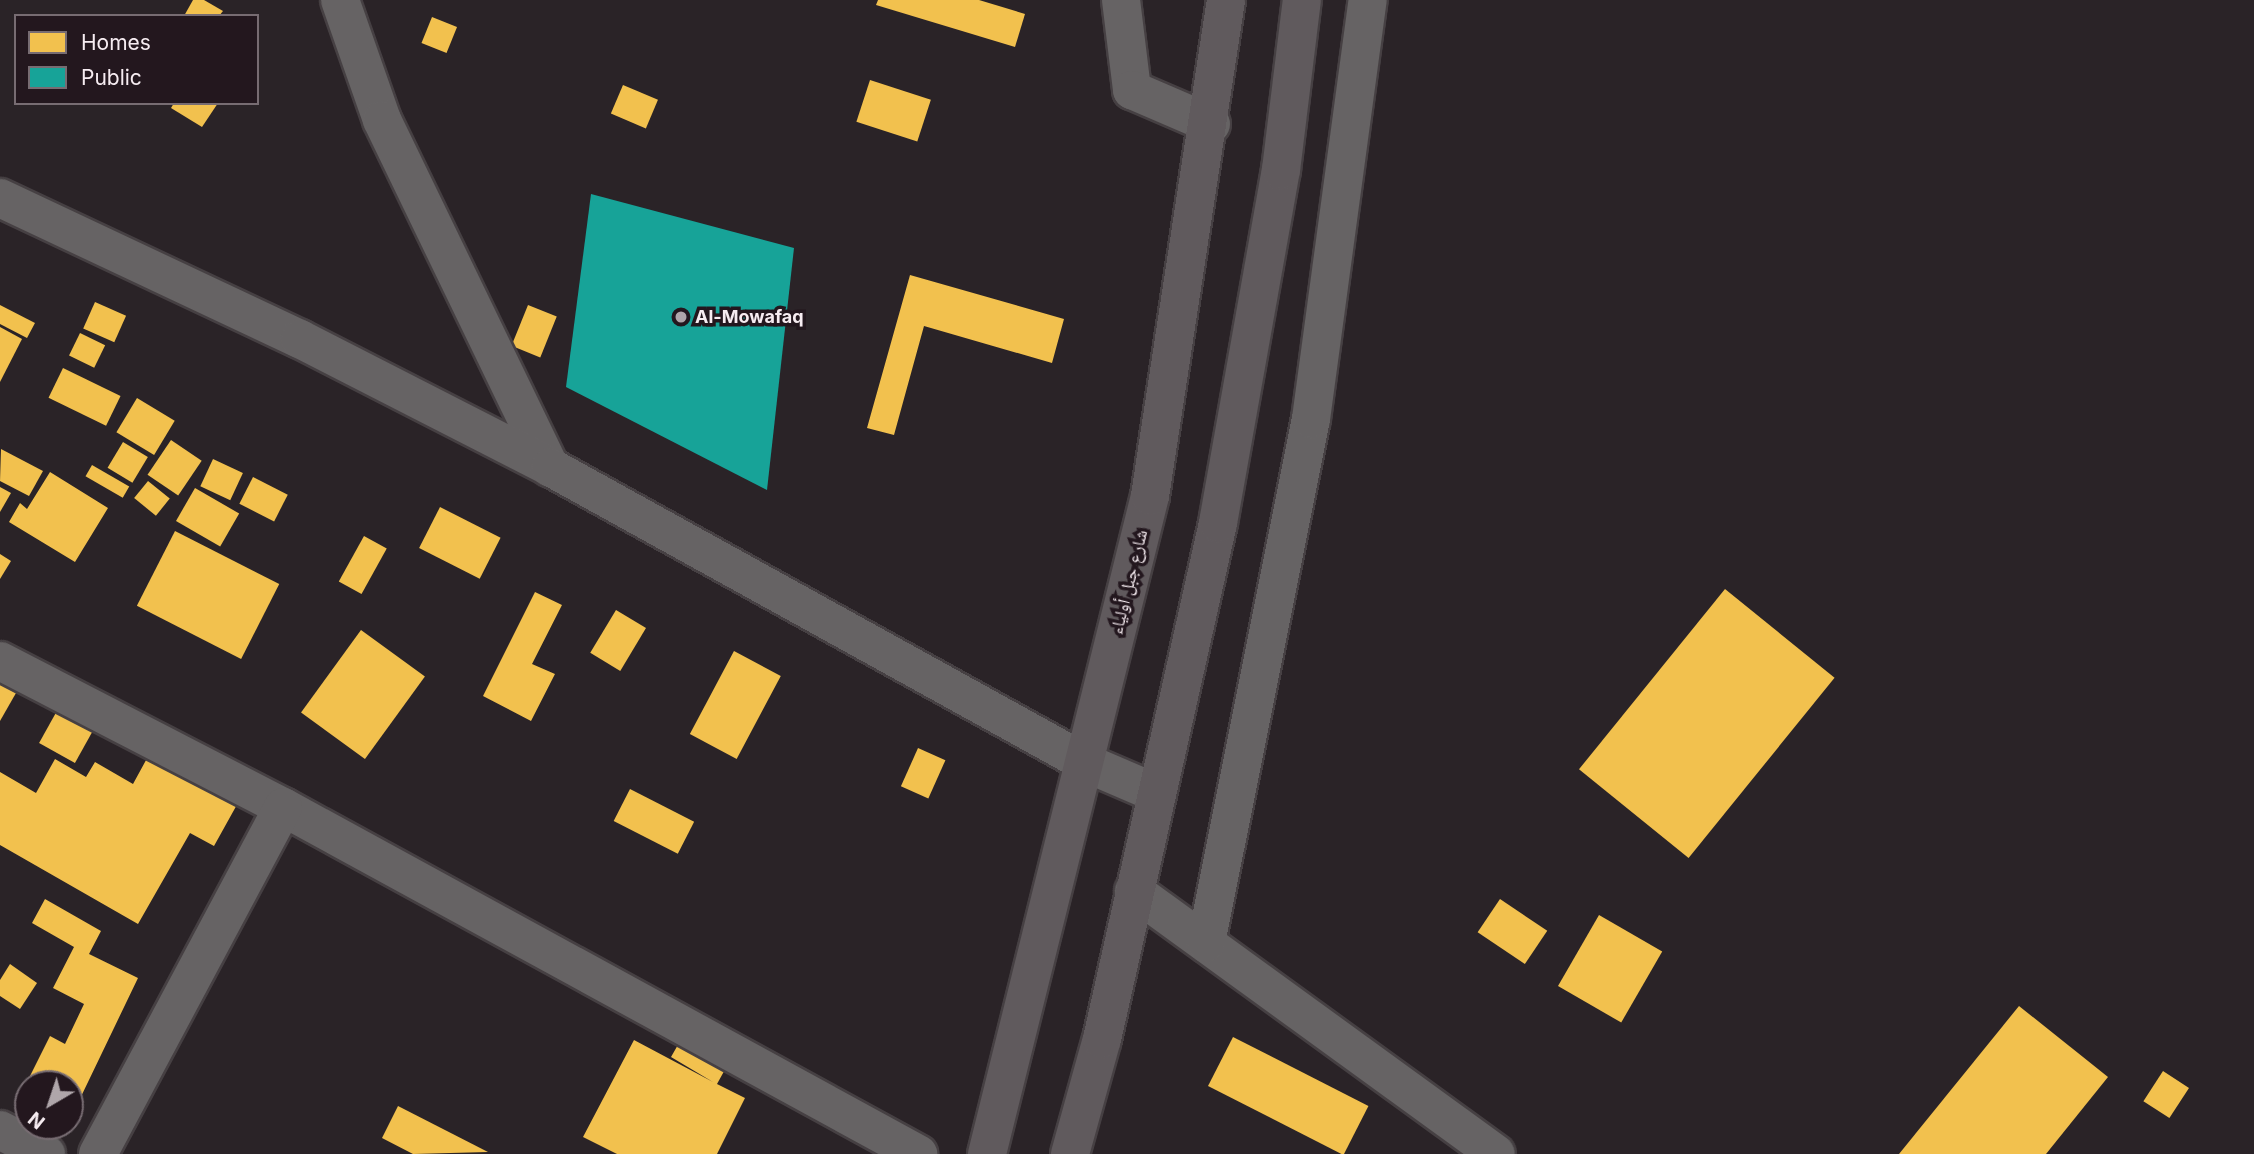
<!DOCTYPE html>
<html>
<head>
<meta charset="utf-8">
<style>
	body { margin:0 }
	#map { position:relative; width:2254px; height:1154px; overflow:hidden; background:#2a2327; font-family:Inter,"Noto Naskh Arabic",sans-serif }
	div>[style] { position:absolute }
	.homes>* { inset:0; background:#f2c14e; transform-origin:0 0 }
	.public>* { inset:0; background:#17a398 }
	.roads { filter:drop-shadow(2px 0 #464043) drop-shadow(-2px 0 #464043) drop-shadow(0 2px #464043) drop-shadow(0 -2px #464043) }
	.minor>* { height:38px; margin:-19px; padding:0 19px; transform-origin:19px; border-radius:19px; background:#666364 }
	.major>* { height:38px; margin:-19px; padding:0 19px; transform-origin:19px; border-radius:19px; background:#605a5d }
	.dots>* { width:19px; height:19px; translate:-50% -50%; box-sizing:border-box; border:4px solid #23171e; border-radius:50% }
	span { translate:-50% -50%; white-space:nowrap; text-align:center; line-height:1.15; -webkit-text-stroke:7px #23171e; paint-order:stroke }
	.poi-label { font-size:18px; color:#f6ecf1; font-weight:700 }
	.left { translate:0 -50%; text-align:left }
	.street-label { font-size:18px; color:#f6ecf1 }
	.legend { position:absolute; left:14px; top:14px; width:245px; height:91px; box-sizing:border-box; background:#23171e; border:2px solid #776c72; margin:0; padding:9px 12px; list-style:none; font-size:21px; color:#f6ecf1 }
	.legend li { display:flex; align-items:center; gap:14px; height:35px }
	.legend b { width:35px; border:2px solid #776c72 }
	.north { position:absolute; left:14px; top:1070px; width:70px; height:70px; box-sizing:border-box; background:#23171e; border:2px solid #776c72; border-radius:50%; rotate:219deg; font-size:19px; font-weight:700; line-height:28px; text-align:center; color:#f6ecf1 }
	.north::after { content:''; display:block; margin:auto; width:24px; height:32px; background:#afa6aa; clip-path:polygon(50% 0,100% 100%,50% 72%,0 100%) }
</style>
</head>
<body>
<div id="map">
	<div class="homes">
		<div style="clip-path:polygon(193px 0,204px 0,223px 11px,219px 16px,184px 16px)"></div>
		<div style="clip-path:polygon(878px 0,979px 0,1025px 14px,1015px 47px,876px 5px)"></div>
		<div style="left:432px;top:17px;width:27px;height:28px;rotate:22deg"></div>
		<div style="left:870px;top:80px;width:64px;height:44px;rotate:18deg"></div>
		<div style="left:623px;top:85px;width:38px;height:31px;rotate:23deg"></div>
		<div style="clip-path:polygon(174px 103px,218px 103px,202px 127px,171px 108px)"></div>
		<div style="clip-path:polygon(910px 275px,1064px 319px,1052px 363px,924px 326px,894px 435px,867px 428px)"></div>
		<div style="left:95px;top:302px;width:34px;height:29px;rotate:24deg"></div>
		<div style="clip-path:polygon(0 305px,35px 323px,27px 338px,0 324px)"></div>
		<div style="left:528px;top:305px;width:31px;height:44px;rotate:22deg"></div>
		<div style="clip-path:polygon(0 327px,22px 339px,0 382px)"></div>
		<div style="left:80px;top:333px;width:28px;height:25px;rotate:26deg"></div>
		<div style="left:63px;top:368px;width:64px;height:33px;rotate:26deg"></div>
		<div style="left:137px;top:398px;width:44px;height:40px;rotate:31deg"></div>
		<div style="left:171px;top:440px;width:37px;height:42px;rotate:34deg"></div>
		<div style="left:123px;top:442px;width:29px;height:30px;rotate:31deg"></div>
		<div style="clip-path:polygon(1px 449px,43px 471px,29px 496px,0 481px)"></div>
		<div style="left:213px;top:459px;width:33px;height:30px;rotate:25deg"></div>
		<div style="left:92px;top:465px;width:43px;height:13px;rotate:30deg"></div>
		<div style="clip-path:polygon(50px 472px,108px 508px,75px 562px,9px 522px,20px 503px,27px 509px)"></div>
		<div style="left:253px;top:477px;width:39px;height:30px;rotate:27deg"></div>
		<div style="left:148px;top:481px;width:28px;height:22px;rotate:39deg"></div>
		<div style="clip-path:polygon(0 487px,11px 493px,0 512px)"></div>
		<div style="left:195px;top:488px;width:51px;height:38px;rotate:30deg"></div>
		<div style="left:440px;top:507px;width:68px;height:46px;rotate:27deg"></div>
		<div style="left:175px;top:531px;width:117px;height:84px;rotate:27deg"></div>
		<div style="left:364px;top:536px;width:26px;height:52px;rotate:29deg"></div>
		<div style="clip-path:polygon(0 554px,11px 561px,0 579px)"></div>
		<div style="left:1725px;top:589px;width:141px;height:232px;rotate:39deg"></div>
		<div style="clip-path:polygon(535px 592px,562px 605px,532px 664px,555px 674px,531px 721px,483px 696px)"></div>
		<div style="left:616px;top:610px;width:35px;height:50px;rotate:31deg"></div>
		<div style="left:361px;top:630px;width:79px;height:102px;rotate:36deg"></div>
		<div style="left:734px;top:651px;width:53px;height:94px;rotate:28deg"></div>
		<div style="clip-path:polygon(0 684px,16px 693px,0 721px)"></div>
		<div style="left:58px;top:709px;width:41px;height:39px;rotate:29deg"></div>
		<div style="left:918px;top:748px;width:30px;height:42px;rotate:24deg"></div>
		<div style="clip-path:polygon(151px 751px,239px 801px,214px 846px,190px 833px,138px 924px,0 845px,0 772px,36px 793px,55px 759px,86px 777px,95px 762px,133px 784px)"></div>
		<div style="left:630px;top:789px;width:72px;height:36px;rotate:27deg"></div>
		<div style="clip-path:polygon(45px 899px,101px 931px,89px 954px,138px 978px,76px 1107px,70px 1104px,70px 1084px,27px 1082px,50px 1036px,65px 1044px,84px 1004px,53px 988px,74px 947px,32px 923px)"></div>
		<div style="left:1500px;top:899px;width:57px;height:40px;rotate:34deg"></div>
		<div style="left:1599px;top:915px;width:73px;height:82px;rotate:30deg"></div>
		<div style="clip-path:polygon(10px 964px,37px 983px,20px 1009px,0 996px,0 980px)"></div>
		<div style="clip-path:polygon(2019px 1006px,2108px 1077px,2046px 1154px,1899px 1154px)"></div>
		<div style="clip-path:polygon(687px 1029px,733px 1055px,717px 1084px,745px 1098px,717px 1154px,617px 1154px,583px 1137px,634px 1040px,713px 1082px,671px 1057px)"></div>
		<div style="left:1233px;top:1037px;width:152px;height:55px;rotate:27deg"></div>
		<div style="left:2163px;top:1071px;width:31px;height:36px;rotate:33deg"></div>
		<div style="clip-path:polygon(398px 1106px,488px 1152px,413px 1154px,382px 1138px)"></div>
	</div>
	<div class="public">
		<div style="clip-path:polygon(591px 194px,794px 248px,767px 490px,566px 387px)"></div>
	</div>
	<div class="roads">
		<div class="minor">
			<div style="left:340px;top:0;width:127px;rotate:70.7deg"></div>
			<div style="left:382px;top:120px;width:386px;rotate:64.2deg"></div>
			<div style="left:1121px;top:0;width:91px;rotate:83deg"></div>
			<div style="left:1132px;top:90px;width:86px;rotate:23.3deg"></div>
			<div style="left:0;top:198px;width:331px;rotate:25.2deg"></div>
			<div style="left:300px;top:339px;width:281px;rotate:27.1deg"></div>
			<div style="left:550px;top:467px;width:612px;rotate:28.91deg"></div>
			<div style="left:1086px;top:763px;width:76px;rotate:23.2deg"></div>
			<div style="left:0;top:661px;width:318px;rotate:27.3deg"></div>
			<div style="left:283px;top:807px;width:724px;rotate:28.65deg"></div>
			<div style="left:1134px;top:891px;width:447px;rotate:36deg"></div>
			<div style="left:1206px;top:943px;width:534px;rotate:-78.67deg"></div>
			<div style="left:1311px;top:419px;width:423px;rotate:-82.3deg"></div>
			<div style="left:0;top:1130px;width:52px;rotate:27.6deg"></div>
			<div style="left:98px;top:1154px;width:393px;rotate:-61.9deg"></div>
		</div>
		<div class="major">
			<div style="left:987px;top:1154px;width:678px;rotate:-76.09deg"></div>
			<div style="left:1150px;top:496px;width:502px;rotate:-81.29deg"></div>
			<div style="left:1070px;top:1154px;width:119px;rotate:-74.5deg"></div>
			<div style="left:1102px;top:1039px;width:529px;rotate:-77.33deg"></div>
			<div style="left:1218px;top:523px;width:359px;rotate:-79.9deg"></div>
			<div style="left:1281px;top:170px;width:171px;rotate:-83deg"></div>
		</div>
	</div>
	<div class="dots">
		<div style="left:681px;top:317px;background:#afa6aa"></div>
	</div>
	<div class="poi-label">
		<span class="left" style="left:695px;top:317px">Al-Mowafaq</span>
	</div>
	<div class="street-label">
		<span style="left:1129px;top:582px;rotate:-76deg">شارع جبل أولياء</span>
	</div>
	<ul class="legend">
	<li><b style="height:19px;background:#f2c14e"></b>Homes</li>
	<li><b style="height:19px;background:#17a398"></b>Public</li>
	</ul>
	<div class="north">N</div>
</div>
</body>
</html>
